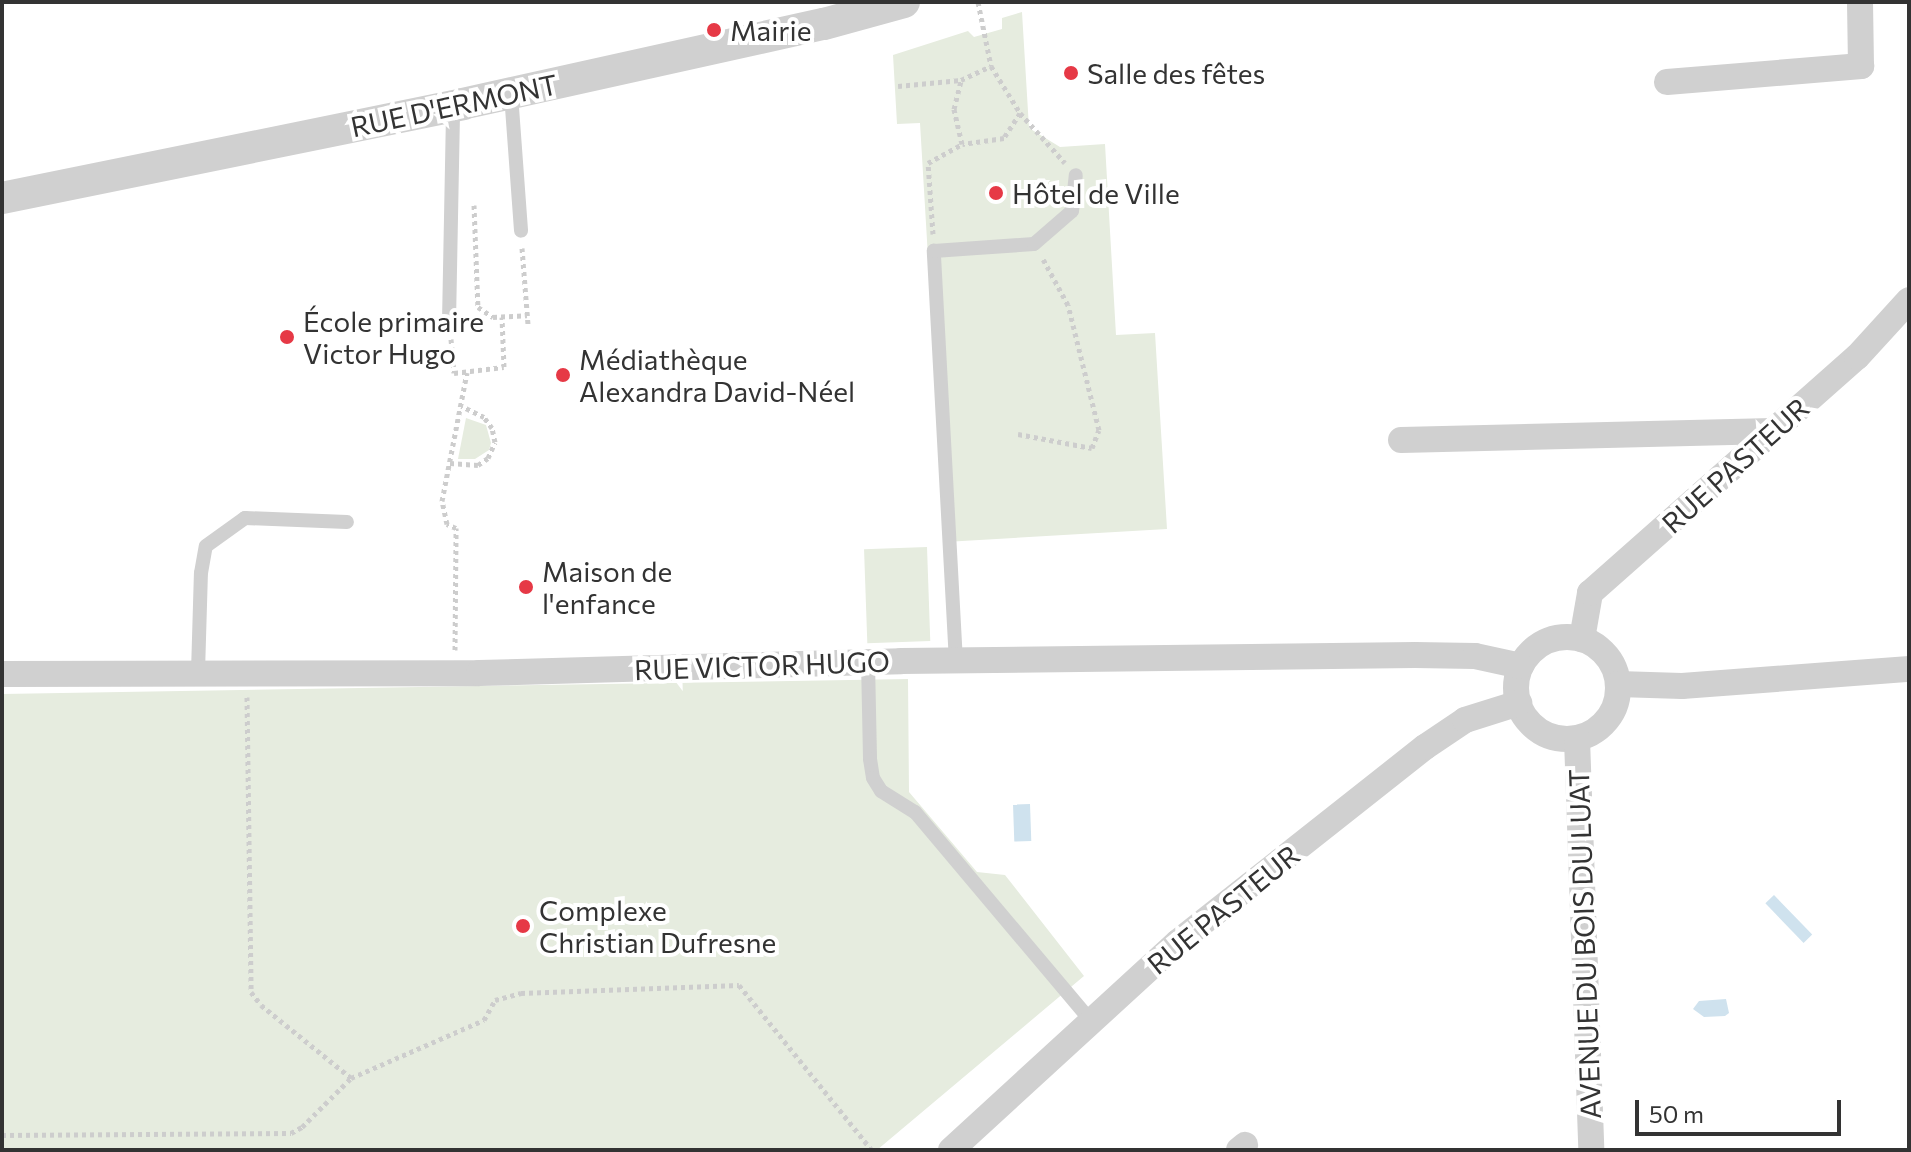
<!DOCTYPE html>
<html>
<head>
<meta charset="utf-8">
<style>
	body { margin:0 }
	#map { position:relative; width:1911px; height:1152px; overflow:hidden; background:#fff; font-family:Commissioner,sans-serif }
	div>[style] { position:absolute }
	.green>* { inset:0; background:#e6ecdf; transform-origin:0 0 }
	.water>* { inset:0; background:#cfe2ee; transform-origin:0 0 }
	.path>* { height:5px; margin-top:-2.5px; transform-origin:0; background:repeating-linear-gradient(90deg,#cdcdcd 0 4px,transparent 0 8px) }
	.service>* { height:14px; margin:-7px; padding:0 7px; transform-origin:7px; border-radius:7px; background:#d0d0d0 }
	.minor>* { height:26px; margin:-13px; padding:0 13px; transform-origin:13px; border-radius:13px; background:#d0d0d0 }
	.minor>.ring { margin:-13px; padding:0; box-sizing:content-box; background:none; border:26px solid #d0d0d0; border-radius:50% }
	.tertiary>* { height:32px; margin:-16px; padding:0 16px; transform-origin:16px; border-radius:16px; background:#d0d0d0 }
	.dots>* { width:22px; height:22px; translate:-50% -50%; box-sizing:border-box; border:4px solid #fff; border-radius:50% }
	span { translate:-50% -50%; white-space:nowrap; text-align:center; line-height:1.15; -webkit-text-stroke:8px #fff; paint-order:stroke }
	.poi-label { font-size:28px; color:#333 }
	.left { translate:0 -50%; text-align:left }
	.street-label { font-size:28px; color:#333 }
	.frame { position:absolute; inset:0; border:4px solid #333; pointer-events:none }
	.scale { position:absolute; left:1635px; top:1100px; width:206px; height:36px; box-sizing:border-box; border:4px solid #333; border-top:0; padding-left:10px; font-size:24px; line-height:28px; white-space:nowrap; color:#333; -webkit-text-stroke:6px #fff; paint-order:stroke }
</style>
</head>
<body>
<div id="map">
	<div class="green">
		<div style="clip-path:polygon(1022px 12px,1029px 128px,1060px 147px,1105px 144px,1116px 335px,1155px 333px,1167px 529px,945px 542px,920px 123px,897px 124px,893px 55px,968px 31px,974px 37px,1002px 29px,1002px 18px)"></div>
		<div style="clip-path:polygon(466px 418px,486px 425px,491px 443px,489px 450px,475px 459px,458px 459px)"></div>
		<div style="left:927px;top:547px;width:94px;height:63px;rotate:88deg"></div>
		<div style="clip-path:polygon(908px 679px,909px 792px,977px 872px,1005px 875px,1084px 976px,877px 1150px,2px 1150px,2px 694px)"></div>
	</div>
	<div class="water">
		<div style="left:1030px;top:804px;width:37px;height:17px;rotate:88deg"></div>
		<div style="left:1774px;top:895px;width:55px;height:12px;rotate:46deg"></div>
		<div style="clip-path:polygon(1726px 999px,1729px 1013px,1725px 1016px,1704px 1017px,1693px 1009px,1699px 1001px)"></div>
	</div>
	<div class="path">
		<div style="left:978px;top:2px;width:65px;rotate:78.5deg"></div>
		<div style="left:991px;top:66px;width:55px;rotate:58.3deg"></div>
		<div style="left:1020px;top:113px;width:30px;rotate:123deg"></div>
		<div style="left:1004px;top:138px;width:42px;rotate:171.9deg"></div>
		<div style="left:962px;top:144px;width:36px;rotate:-103deg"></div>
		<div style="left:954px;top:109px;width:30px;rotate:-76deg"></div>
		<div style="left:961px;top:80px;width:33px;rotate:-25deg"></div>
		<div style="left:898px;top:86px;width:63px;rotate:-5.4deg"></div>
		<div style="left:1020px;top:113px;width:67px;rotate:48deg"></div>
		<div style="left:474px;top:205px;width:102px;rotate:87.8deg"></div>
		<div style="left:478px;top:307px;width:18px;rotate:34deg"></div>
		<div style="left:493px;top:317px;width:34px;rotate:-3deg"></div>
		<div style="left:933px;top:234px;width:71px;rotate:-94deg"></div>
		<div style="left:928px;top:163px;width:39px;rotate:-29deg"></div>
		<div style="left:522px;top:248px;width:77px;rotate:85.5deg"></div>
		<div style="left:451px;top:339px;width:34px;rotate:85deg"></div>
		<div style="left:454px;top:373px;width:50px;rotate:-6.8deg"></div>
		<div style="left:504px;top:367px;width:50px;rotate:-92.3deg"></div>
		<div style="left:1018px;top:434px;width:75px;rotate:10.7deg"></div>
		<div style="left:1092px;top:448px;width:19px;rotate:-69deg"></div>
		<div style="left:1099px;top:430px;width:129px;rotate:-103.9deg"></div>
		<div style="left:1068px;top:305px;width:52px;rotate:-118.5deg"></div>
		<div style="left:450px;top:463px;width:28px;rotate:4deg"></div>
		<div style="left:478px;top:465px;width:12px;rotate:-35deg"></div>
		<div style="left:488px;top:458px;width:17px;rotate:-66deg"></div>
		<div style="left:495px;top:442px;width:14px;rotate:-102deg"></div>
		<div style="left:492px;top:428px;width:14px;rotate:-126deg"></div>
		<div style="left:484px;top:417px;width:25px;rotate:-154deg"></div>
		<div style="left:455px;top:650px;width:122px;rotate:-89.5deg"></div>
		<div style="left:456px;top:528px;width:10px;rotate:-156deg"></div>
		<div style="left:447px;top:524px;width:24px;rotate:-102deg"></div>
		<div style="left:442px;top:501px;width:131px;rotate:-79deg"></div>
		<div style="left:247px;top:697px;width:295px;rotate:89.2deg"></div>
		<div style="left:251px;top:992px;width:16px;rotate:52deg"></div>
		<div style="left:261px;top:1005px;width:116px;rotate:39deg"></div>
		<div style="left:351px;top:1078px;width:145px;rotate:-23.6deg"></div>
		<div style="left:484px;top:1020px;width:23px;rotate:-61deg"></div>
		<div style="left:495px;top:1000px;width:27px;rotate:-15deg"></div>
		<div style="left:521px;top:993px;width:218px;rotate:-2.1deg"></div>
		<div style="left:739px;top:985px;width:211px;rotate:51.2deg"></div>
		<div style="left:2px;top:1135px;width:289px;rotate:-0.4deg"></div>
		<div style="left:291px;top:1133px;width:13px;rotate:-29deg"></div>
		<div style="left:302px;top:1127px;width:69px;rotate:-45deg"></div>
	</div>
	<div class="service">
		<div style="left:511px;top:94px;width:137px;rotate:85.8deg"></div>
		<div style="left:449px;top:322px;width:216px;rotate:-88.9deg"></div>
		<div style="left:868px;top:662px;width:97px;rotate:88.8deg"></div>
		<div style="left:870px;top:759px;width:19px;rotate:81deg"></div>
		<div style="left:873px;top:778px;width:15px;rotate:58deg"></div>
		<div style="left:881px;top:791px;width:40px;rotate:32deg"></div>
		<div style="left:915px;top:812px;width:273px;rotate:49.9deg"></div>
		<div style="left:956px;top:662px;width:412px;rotate:-93.1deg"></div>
		<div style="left:934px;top:251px;width:100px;rotate:-4deg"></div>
		<div style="left:1034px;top:244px;width:50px;rotate:-41deg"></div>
		<div style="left:1072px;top:211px;width:36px;rotate:-84deg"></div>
		<div style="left:198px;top:672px;width:99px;rotate:-88.3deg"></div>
		<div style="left:201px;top:573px;width:27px;rotate:-80deg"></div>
		<div style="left:206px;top:546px;width:48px;rotate:-35.7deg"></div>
		<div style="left:245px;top:518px;width:102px;rotate:2.2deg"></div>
	</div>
	<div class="minor">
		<div style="left:1667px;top:82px;width:195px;rotate:-4.7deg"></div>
		<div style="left:1861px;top:66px;width:64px;rotate:-90.9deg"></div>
		<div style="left:1401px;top:440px;width:372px;rotate:-1.4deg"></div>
		<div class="ring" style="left:1516px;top:637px;width:76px;height:76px"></div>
		<div style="left:1582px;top:639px;width:47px;rotate:-80.1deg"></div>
		<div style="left:1590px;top:593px;width:356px;rotate:-41.5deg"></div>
		<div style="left:1857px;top:357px;width:77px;rotate:-47.6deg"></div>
		<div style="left:2px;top:674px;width:477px;rotate:-0.1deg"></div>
		<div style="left:479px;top:673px;width:422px;rotate:-1.6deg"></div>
		<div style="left:901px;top:661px;width:514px;rotate:-0.67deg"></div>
		<div style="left:1415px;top:655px;width:60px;rotate:1deg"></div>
		<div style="left:1475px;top:656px;width:47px;rotate:12.3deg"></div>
		<div style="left:1618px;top:684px;width:64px;rotate:1.8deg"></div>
		<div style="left:1682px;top:686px;width:228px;rotate:-4.3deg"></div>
		<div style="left:1577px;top:739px;width:411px;rotate:88deg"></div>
		<div style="left:951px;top:1150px;width:308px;rotate:-42.5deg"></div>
		<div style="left:1178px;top:942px;width:315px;rotate:-38.3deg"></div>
		<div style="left:1425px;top:747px;width:48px;rotate:-34deg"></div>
		<div style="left:1465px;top:720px;width:57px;rotate:-17.5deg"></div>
		<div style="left:1239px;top:1150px;width:8px;rotate:-40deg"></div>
	</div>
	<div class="tertiary">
		<div style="left:2px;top:198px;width:470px;rotate:-11.5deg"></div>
		<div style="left:462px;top:104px;width:371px;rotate:-12.5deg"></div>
		<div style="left:824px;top:24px;width:83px;rotate:-15.4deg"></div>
	</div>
	<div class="dots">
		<div style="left:714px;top:30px;background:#e63946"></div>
		<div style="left:1071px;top:73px;background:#e63946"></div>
		<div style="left:996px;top:193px;background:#e63946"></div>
		<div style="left:287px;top:337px;background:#e63946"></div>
		<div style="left:563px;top:375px;background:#e63946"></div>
		<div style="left:526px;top:587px;background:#e63946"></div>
		<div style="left:523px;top:926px;background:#e63946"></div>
	</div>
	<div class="poi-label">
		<span class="left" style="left:730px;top:30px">Mairie</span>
		<span class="left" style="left:1087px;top:73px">Salle des fêtes</span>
		<span class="left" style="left:1012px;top:193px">Hôtel de Ville</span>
		<span class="left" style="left:303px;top:337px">École primaire<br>Victor Hugo</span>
		<span class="left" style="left:579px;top:375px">Médiathèque<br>Alexandra David-Néel</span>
		<span class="left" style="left:542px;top:587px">Maison de<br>l'enfance</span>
		<span class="left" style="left:539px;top:926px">Complexe<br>Christian Dufresne</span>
	</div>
	<div class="street-label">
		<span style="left:454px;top:105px;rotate:-12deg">RUE D'ERMONT</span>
		<span style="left:1735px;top:465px;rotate:-42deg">RUE PASTEUR</span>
		<span style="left:762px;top:665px;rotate:-2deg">RUE VICTOR HUGO</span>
		<span style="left:1223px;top:909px;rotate:-39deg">RUE PASTEUR</span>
		<span style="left:1584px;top:944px;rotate:-92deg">AVENUE DU BOIS DU LUAT</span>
	</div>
	<div class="frame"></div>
	<div class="scale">50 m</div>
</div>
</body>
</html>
